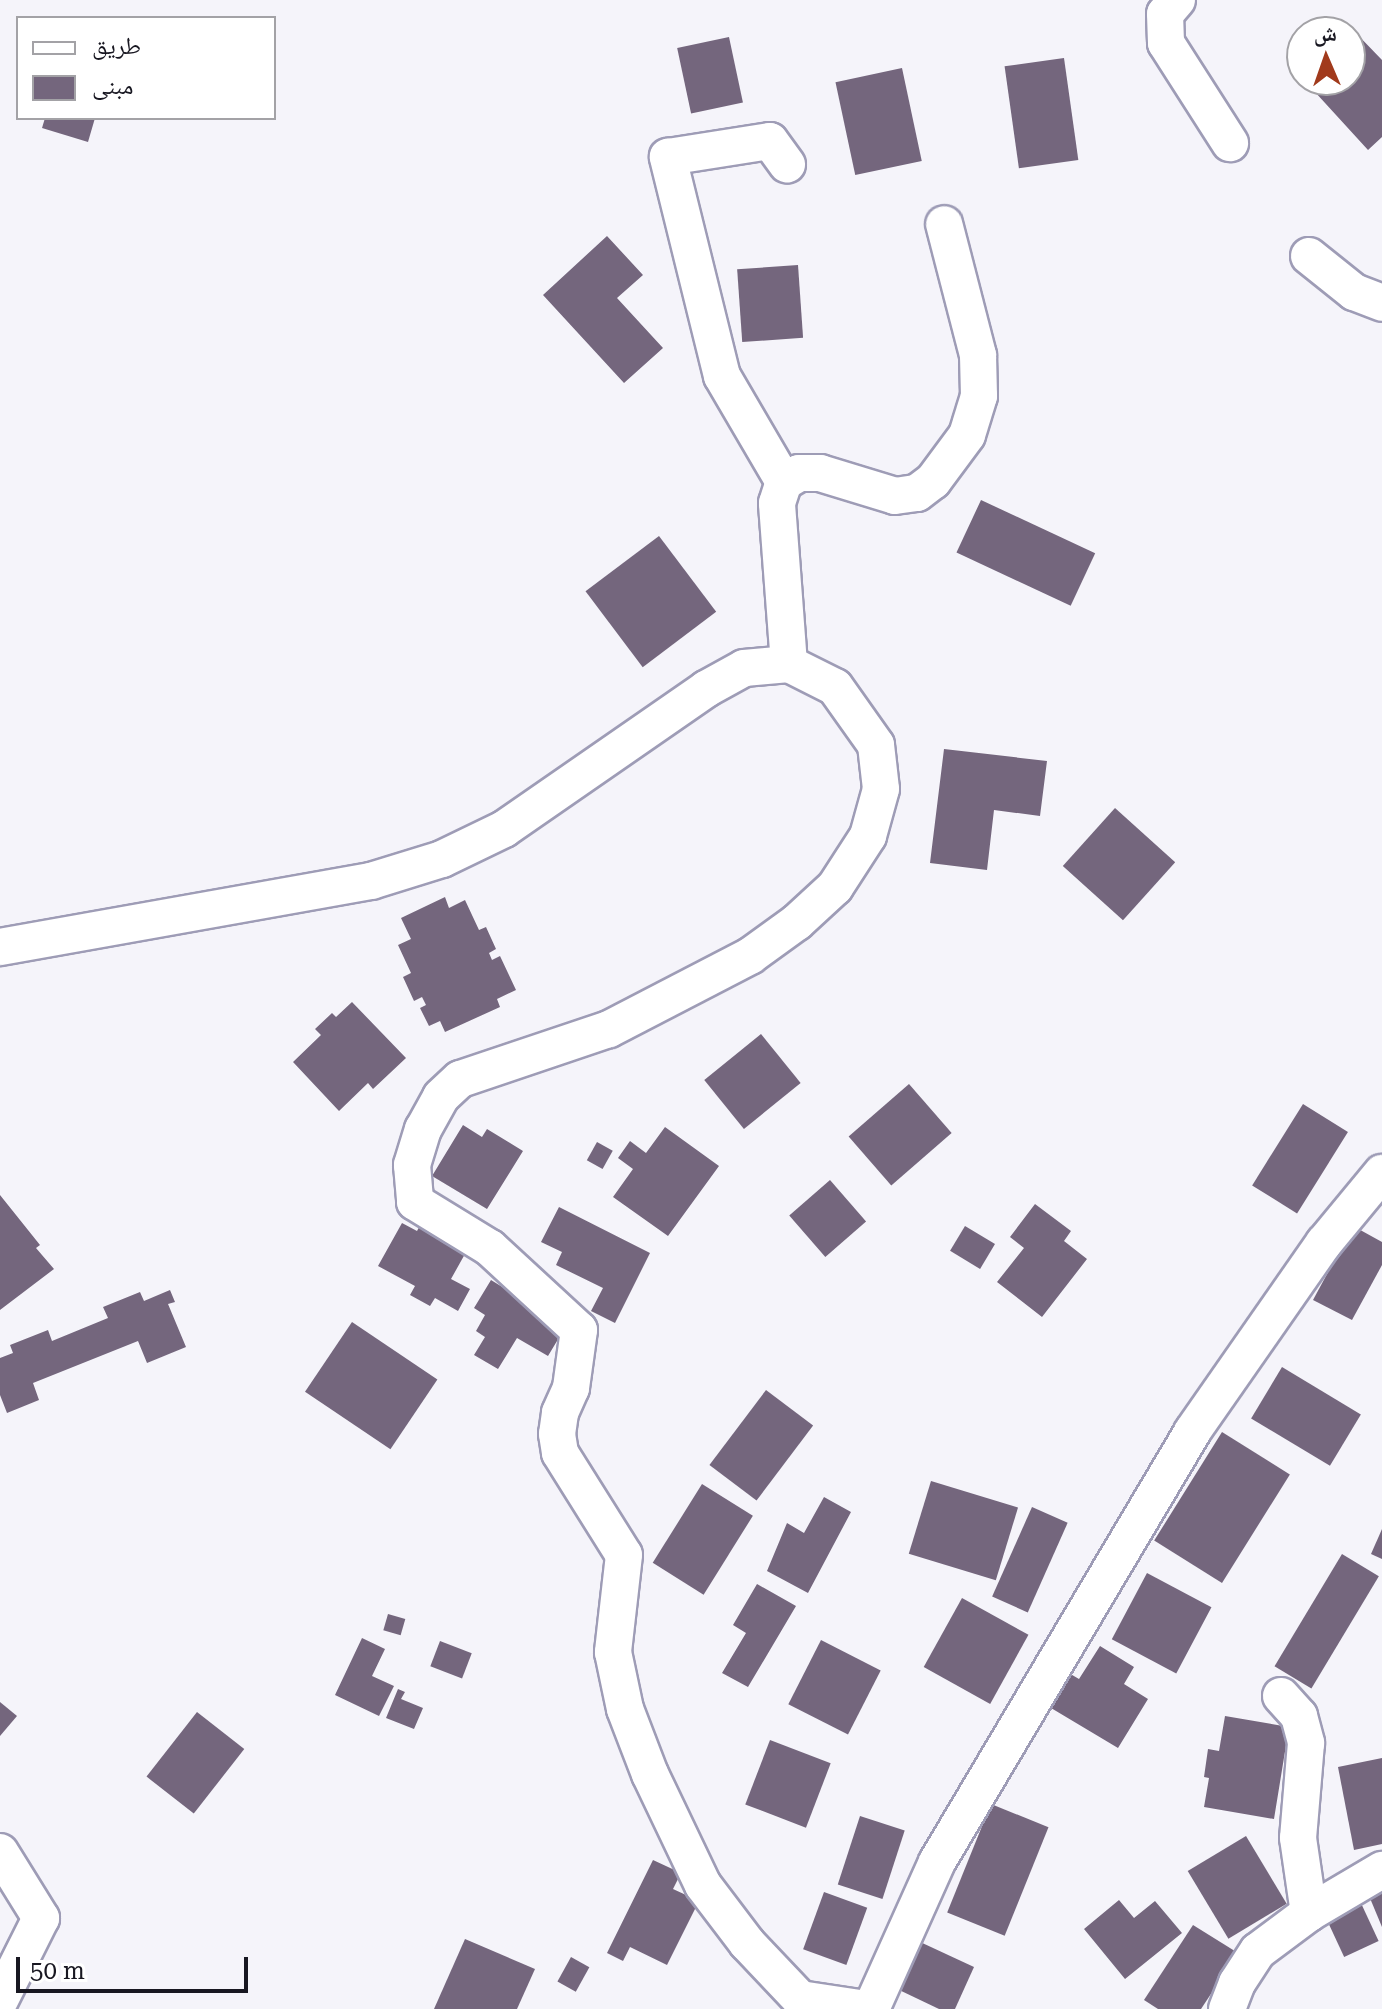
<!DOCTYPE html>
<html>
<head>
<meta charset="utf-8">
<style>
	body { margin:0 }
	#map { position:relative; width:1382px; height:2009px; overflow:hidden; background:#f5f4fa; font-family:"Roboto Serif","Noto Naskh Arabic",serif }
	div>[style] { position:absolute }
	.building>* { inset:0; background:#74667d; transform-origin:0 0 }
	.roads { filter:drop-shadow(2px 0 #9e9cb6) drop-shadow(-2px 0 #9e9cb6) drop-shadow(0 2px #9e9cb6) drop-shadow(0 -2px #9e9cb6) }
	.minor>* { height:36px; margin:-18px; padding:0 18px; transform-origin:18px; border-radius:18px; background:#fff }
	span { translate:-50% -50%; white-space:nowrap; text-align:center; line-height:1.15; -webkit-text-stroke:7px #fff; paint-order:stroke }
	.legend { position:absolute; left:16px; top:16px; width:260px; height:104px; box-sizing:border-box; background:#fff; border:2px solid #a3a2a6; margin:0; padding:10px 14px; list-style:none; font-size:24px; color:#181721 }
	.legend li { display:flex; align-items:center; gap:16px; height:40px }
	.legend b { width:40px; border:2px solid #a3a2a6 }
	.north { position:absolute; left:1286px; top:16px; width:80px; height:80px; box-sizing:border-box; background:#fff; border:2px solid #a3a2a6; border-radius:50%; rotate:358deg; font-size:22px; font-weight:700; line-height:32px; text-align:center; color:#181721 }
	.north::after { content:''; display:block; margin:auto; width:28px; height:36px; background:#a13a1c; clip-path:polygon(50% 0,100% 100%,50% 72%,0 100%) }
	.scale { position:absolute; left:16px; top:1957px; width:232px; height:36px; box-sizing:border-box; border:4px solid #181721; border-top:0; padding-left:10px; font-size:24px; line-height:28px; white-space:nowrap; color:#181721; -webkit-text-stroke:6px #fff; paint-order:stroke }
</style>
</head>
<body>
<div id="map">
	<div class="building">
		<div style="clip-path:polygon(1354px 31px,1382px 60px,1382px 137px,1368px 150px,1304px 80px,1350px 80px,1350px 34px)"></div>
		<div style="left:729px;top:37px;width:67px;height:53px;rotate:78deg"></div>
		<div style="left:1064px;top:58px;width:103px;height:60px;rotate:82deg"></div>
		<div style="left:902px;top:68px;width:95px;height:68px;rotate:78deg"></div>
		<div style="clip-path:polygon(45px 118px,95px 118px,88px 142px,42px 128px)"></div>
		<div style="clip-path:polygon(607px 236px,643px 275px,617px 298px,663px 348px,624px 383px,543px 295px)"></div>
		<div style="left:798px;top:265px;width:73px;height:61px;rotate:86deg"></div>
		<div style="left:981px;top:500px;width:126px;height:58px;rotate:25deg"></div>
		<div style="left:659px;top:536px;width:95px;height:92px;rotate:53deg"></div>
		<div style="clip-path:polygon(944px 749px,1047px 761px,1040px 816px,994px 810px,987px 870px,930px 863px)"></div>
		<div style="left:1115px;top:808px;width:81px;height:78px;rotate:42deg"></div>
		<div style="clip-path:polygon(445px 897px,449px 908px,465px 900px,479px 930px,486px 927px,496px 949px,489px 953px,492px 960px,500px 956px,516px 990px,497px 999px,500px 1007px,445px 1032px,440px 1021px,429px 1026px,420px 1008px,426px 1005px,422px 997px,414px 1001px,403px 977px,411px 973px,398px 945px,411px 939px,401px 918px)"></div>
		<div style="clip-path:polygon(352px 1002px,406px 1058px,373px 1089px,368px 1083px,339px 1111px,293px 1062px,321px 1035px,315px 1029px,332px 1013px,336px 1017px)"></div>
		<div style="left:761px;top:1034px;width:63px;height:73px;rotate:51deg"></div>
		<div style="left:909px;top:1084px;width:65px;height:80px;rotate:49deg"></div>
		<div style="left:1303px;top:1104px;width:53px;height:96px;rotate:32deg"></div>
		<div style="clip-path:polygon(463px 1125px,482px 1137px,487px 1129px,523px 1151px,487px 1209px,432px 1176px)"></div>
		<div style="clip-path:polygon(665px 1127px,719px 1166px,668px 1236px,613px 1197px,633px 1169px,618px 1158px,630px 1141px,646px 1153px)"></div>
		<div style="left:597px;top:1142px;width:18px;height:21px;rotate:29deg"></div>
		<div style="left:830px;top:1180px;width:55px;height:54px;rotate:49deg"></div>
		<div style="clip-path:polygon(0 1195px,40px 1245px,36px 1248px,54px 1269px,0 1310px)"></div>
		<div style="clip-path:polygon(1035px 1204px,1071px 1231px,1064px 1241px,1087px 1259px,1042px 1317px,997px 1282px,1024px 1248px,1010px 1237px)"></div>
		<div style="clip-path:polygon(559px 1207px,650px 1253px,615px 1323px,591px 1311px,603px 1288px,556px 1265px,562px 1252px,541px 1242px)"></div>
		<div style="clip-path:polygon(423px 1220px,470px 1245px,451px 1279px,470px 1289px,458px 1311px,435px 1298px,430px 1306px,410px 1295px,415px 1286px,378px 1266px,402px 1223px,417px 1231px)"></div>
		<div style="left:965px;top:1226px;width:35px;height:29px;rotate:31deg"></div>
		<div style="clip-path:polygon(1353px 1226px,1382px 1242px,1382px 1265px,1352px 1320px,1313px 1300px)"></div>
		<div style="clip-path:polygon(491px 1280px,566px 1326px,548px 1356px,517px 1338px,498px 1369px,474px 1355px,485px 1337px,476px 1331px,485px 1315px,474px 1308px)"></div>
		<div style="clip-path:polygon(170px 1290px,175px 1302px,168px 1304px,186px 1347px,147px 1363px,138px 1341px,33px 1383px,39px 1400px,7px 1413px,0 1395px,0 1358px,13px 1353px,10px 1345px,48px 1330px,52px 1341px,108px 1318px,103px 1307px,140px 1292px,144px 1301px)"></div>
		<div style="left:352px;top:1322px;width:103px;height:84px;rotate:34deg"></div>
		<div style="left:1282px;top:1367px;width:92px;height:60px;rotate:31deg"></div>
		<div style="left:766px;top:1390px;width:59px;height:94px;rotate:37deg"></div>
		<div style="left:1222px;top:1432px;width:80px;height:128px;rotate:32deg"></div>
		<div style="left:931px;top:1481px;width:91px;height:76px;rotate:17deg"></div>
		<div style="left:702px;top:1484px;width:60px;height:93px;rotate:32deg"></div>
		<div style="clip-path:polygon(824px 1497px,851px 1512px,808px 1593px,767px 1571px,787px 1523px,804px 1533px)"></div>
		<div style="left:1032px;top:1507px;width:39px;height:98px;rotate:24deg"></div>
		<div style="clip-path:polygon(1382px 1529px,1382px 1559px,1371px 1554px)"></div>
		<div style="left:1342px;top:1554px;width:43px;height:131px;rotate:31deg"></div>
		<div style="left:1147px;top:1573px;width:73px;height:75px;rotate:28deg"></div>
		<div style="clip-path:polygon(757px 1584px,796px 1606px,748px 1687px,722px 1673px,746px 1633px,733px 1625px)"></div>
		<div style="left:962px;top:1598px;width:76px;height:79px;rotate:29deg"></div>
		<div style="left:388px;top:1614px;width:18px;height:17px;rotate:16deg"></div>
		<div style="clip-path:polygon(362px 1638px,385px 1649px,372px 1676px,394px 1686px,379px 1716px,335px 1695px)"></div>
		<div style="left:821px;top:1640px;width:67px;height:72px;rotate:27deg"></div>
		<div style="left:440px;top:1641px;width:34px;height:27px;rotate:21deg"></div>
		<div style="clip-path:polygon(1100px 1646px,1134px 1667px,1124px 1684px,1148px 1699px,1118px 1748px,1046px 1705px,1067px 1672px,1079px 1679px)"></div>
		<div style="clip-path:polygon(398px 1689px,405px 1692px,401px 1699px,423px 1708px,414px 1729px,386px 1718px)"></div>
		<div style="clip-path:polygon(0 1702px,17px 1716px,0 1736px)"></div>
		<div style="left:197px;top:1712px;width:60px;height:82px;rotate:38deg"></div>
		<div style="clip-path:polygon(1225px 1716px,1289px 1727px,1274px 1819px,1204px 1807px,1209px 1778px,1204px 1777px,1208px 1749px,1219px 1751px)"></div>
		<div style="left:770px;top:1740px;width:65px;height:69px;rotate:21deg"></div>
		<div style="clip-path:polygon(1382px 1758px,1382px 1844px,1354px 1850px,1338px 1767px)"></div>
		<div style="left:991px;top:1804px;width:62px;height:117px;rotate:22deg"></div>
		<div style="left:860px;top:1816px;width:47px;height:72px;rotate:18deg"></div>
		<div style="left:1246px;top:1836px;width:79px;height:68px;rotate:59deg"></div>
		<div style="clip-path:polygon(653px 1860px,681px 1873px,673px 1889px,699px 1901px,667px 1965px,630px 1947px,623px 1961px,607px 1953px)"></div>
		<div style="clip-path:polygon(1382px 1885px,1382px 1927px,1367px 1891px)"></div>
		<div style="left:824px;top:1892px;width:46px;height:61px;rotate:20deg"></div>
		<div style="clip-path:polygon(1119px 1900px,1134px 1918px,1155px 1901px,1182px 1933px,1125px 1979px,1084px 1929px)"></div>
		<div style="left:1360px;top:1901px;width:44px;height:38px;rotate:65deg"></div>
		<div style="clip-path:polygon(1193px 1925px,1238px 1953px,1201px 2009px,1158px 2009px,1144px 2000px)"></div>
		<div style="clip-path:polygon(465px 1939px,535px 1969px,517px 2009px,434px 2009px)"></div>
		<div style="clip-path:polygon(918px 1941px,974px 1967px,955px 2009px,939px 2009px,895px 1988px)"></div>
		<div style="left:571px;top:1957px;width:21px;height:28px;rotate:29deg"></div>
	</div>
	<div class="roads">
		<div class="minor">
			<div style="left:1177px;top:0;width:18px;rotate:131deg"></div>
			<div style="left:1165px;top:14px;width:29px;rotate:88deg"></div>
			<div style="left:1166px;top:43px;width:119px;rotate:57.4deg"></div>
			<div style="left:1309px;top:256px;width:58px;rotate:38.7deg"></div>
			<div style="left:1354px;top:292px;width:30px;rotate:21deg"></div>
			<div style="left:784px;top:482px;width:123px;rotate:-120.3deg"></div>
			<div style="left:722px;top:376px;width:226px;rotate:-103.9deg"></div>
			<div style="left:668px;top:157px;width:103px;rotate:-8.9deg"></div>
			<div style="left:770px;top:141px;width:29px;rotate:54deg"></div>
			<div style="left:789px;top:664px;width:161px;rotate:-94.3deg"></div>
			<div style="left:777px;top:503px;width:22px;rotate:-72deg"></div>
			<div style="left:784px;top:482px;width:17px;rotate:-31deg"></div>
			<div style="left:799px;top:473px;width:21px"></div>
			<div style="left:820px;top:473px;width:78px;rotate:17deg"></div>
			<div style="left:895px;top:496px;width:22px;rotate:-8deg"></div>
			<div style="left:917px;top:493px;width:20px;rotate:-37deg"></div>
			<div style="left:933px;top:481px;width:57px;rotate:-53.5deg"></div>
			<div style="left:967px;top:435px;width:41px;rotate:-72.9deg"></div>
			<div style="left:979px;top:396px;width:41px;rotate:-91.4deg"></div>
			<div style="left:978px;top:355px;width:135px;rotate:-104.5deg"></div>
			<div style="left:0;top:947px;width:377px;rotate:-10.1deg"></div>
			<div style="left:371px;top:881px;width:74px;rotate:-17.2deg"></div>
			<div style="left:442px;top:859px;width:69px;rotate:-25.8deg"></div>
			<div style="left:504px;top:829px;width:246px;rotate:-34.7deg"></div>
			<div style="left:706px;top:689px;width:43px;rotate:-28.9deg"></div>
			<div style="left:744px;top:668px;width:45px;rotate:-5.1deg"></div>
			<div style="left:789px;top:664px;width:51px;rotate:26.6deg"></div>
			<div style="left:835px;top:687px;width:71px;rotate:54.7deg"></div>
			<div style="left:876px;top:745px;width:44px;rotate:83.5deg"></div>
			<div style="left:881px;top:789px;width:49px;rotate:105.5deg"></div>
			<div style="left:868px;top:836px;width:61px;rotate:122.9deg"></div>
			<div style="left:835px;top:887px;width:52px;rotate:137.4deg"></div>
			<div style="left:797px;top:922px;width:58px;rotate:144.1deg"></div>
			<div style="left:750px;top:956px;width:159px;rotate:152.6deg"></div>
			<div style="left:609px;top:1029px;width:157px;rotate:161.4deg"></div>
			<div style="left:460px;top:1079px;width:26px;rotate:137deg"></div>
			<div style="left:441px;top:1097px;width:37px;rotate:119deg"></div>
			<div style="left:423px;top:1129px;width:38px;rotate:107deg"></div>
			<div style="left:412px;top:1165px;width:37px;rotate:85deg"></div>
			<div style="left:415px;top:1202px;width:88px;rotate:31.5deg"></div>
			<div style="left:490px;top:1248px;width:121px;rotate:42.7deg"></div>
			<div style="left:579px;top:1330px;width:59px;rotate:97.9deg"></div>
			<div style="left:571px;top:1388px;width:27px;rotate:114deg"></div>
			<div style="left:560px;top:1413px;width:21px;rotate:98deg"></div>
			<div style="left:557px;top:1434px;width:19px;rotate:81deg"></div>
			<div style="left:560px;top:1453px;width:120px;rotate:57.9deg"></div>
			<div style="left:624px;top:1555px;width:98px;rotate:96.5deg"></div>
			<div style="left:613px;top:1652px;width:58px;rotate:78.1deg"></div>
			<div style="left:625px;top:1709px;width:70px;rotate:69deg"></div>
			<div style="left:650px;top:1774px;width:123px;rotate:64.5deg"></div>
			<div style="left:703px;top:1885px;width:73px;rotate:52.8deg"></div>
			<div style="left:747px;top:1943px;width:77px;rotate:46.6deg"></div>
			<div style="left:800px;top:1999px;width:67px;rotate:8.6deg"></div>
			<div style="left:1281px;top:1696px;width:27px;rotate:48deg"></div>
			<div style="left:1299px;top:1716px;width:28px;rotate:75deg"></div>
			<div style="left:1306px;top:1743px;width:95px;rotate:94.8deg"></div>
			<div style="left:1298px;top:1838px;width:76px;rotate:81.7deg"></div>
			<div style="left:0;top:1852px;width:78px;rotate:58.2deg"></div>
			<div style="left:41px;top:1918px;width:92px;rotate:116.6deg"></div>
			<div style="left:871px;top:2009px;width:161px;rotate:-65.8deg"></div>
			<div style="left:937px;top:1862px;width:500px;rotate:-59.3deg"></div>
			<div style="left:1192px;top:1432px;width:231px;rotate:-55.1deg"></div>
			<div style="left:1324px;top:1243px;width:91px;rotate:-50.4deg"></div>
			<div style="left:1227px;top:2009px;width:28px;rotate:-69deg"></div>
			<div style="left:1237px;top:1983px;width:38px;rotate:-57deg"></div>
			<div style="left:1258px;top:1951px;width:64px;rotate:-36.7deg"></div>
			<div style="left:1309px;top:1913px;width:85px;rotate:-30.5deg"></div>
		</div>
	</div>
	<ul class="legend">
	<li><b style="height:10px;background:#fff"></b>طريق</li>
	<li><b style="height:22px;background:#74667d"></b>مبنى</li>
	</ul>
	<div class="north">ش</div>
	<div class="scale">50 m</div>
</div>
</body>
</html>
